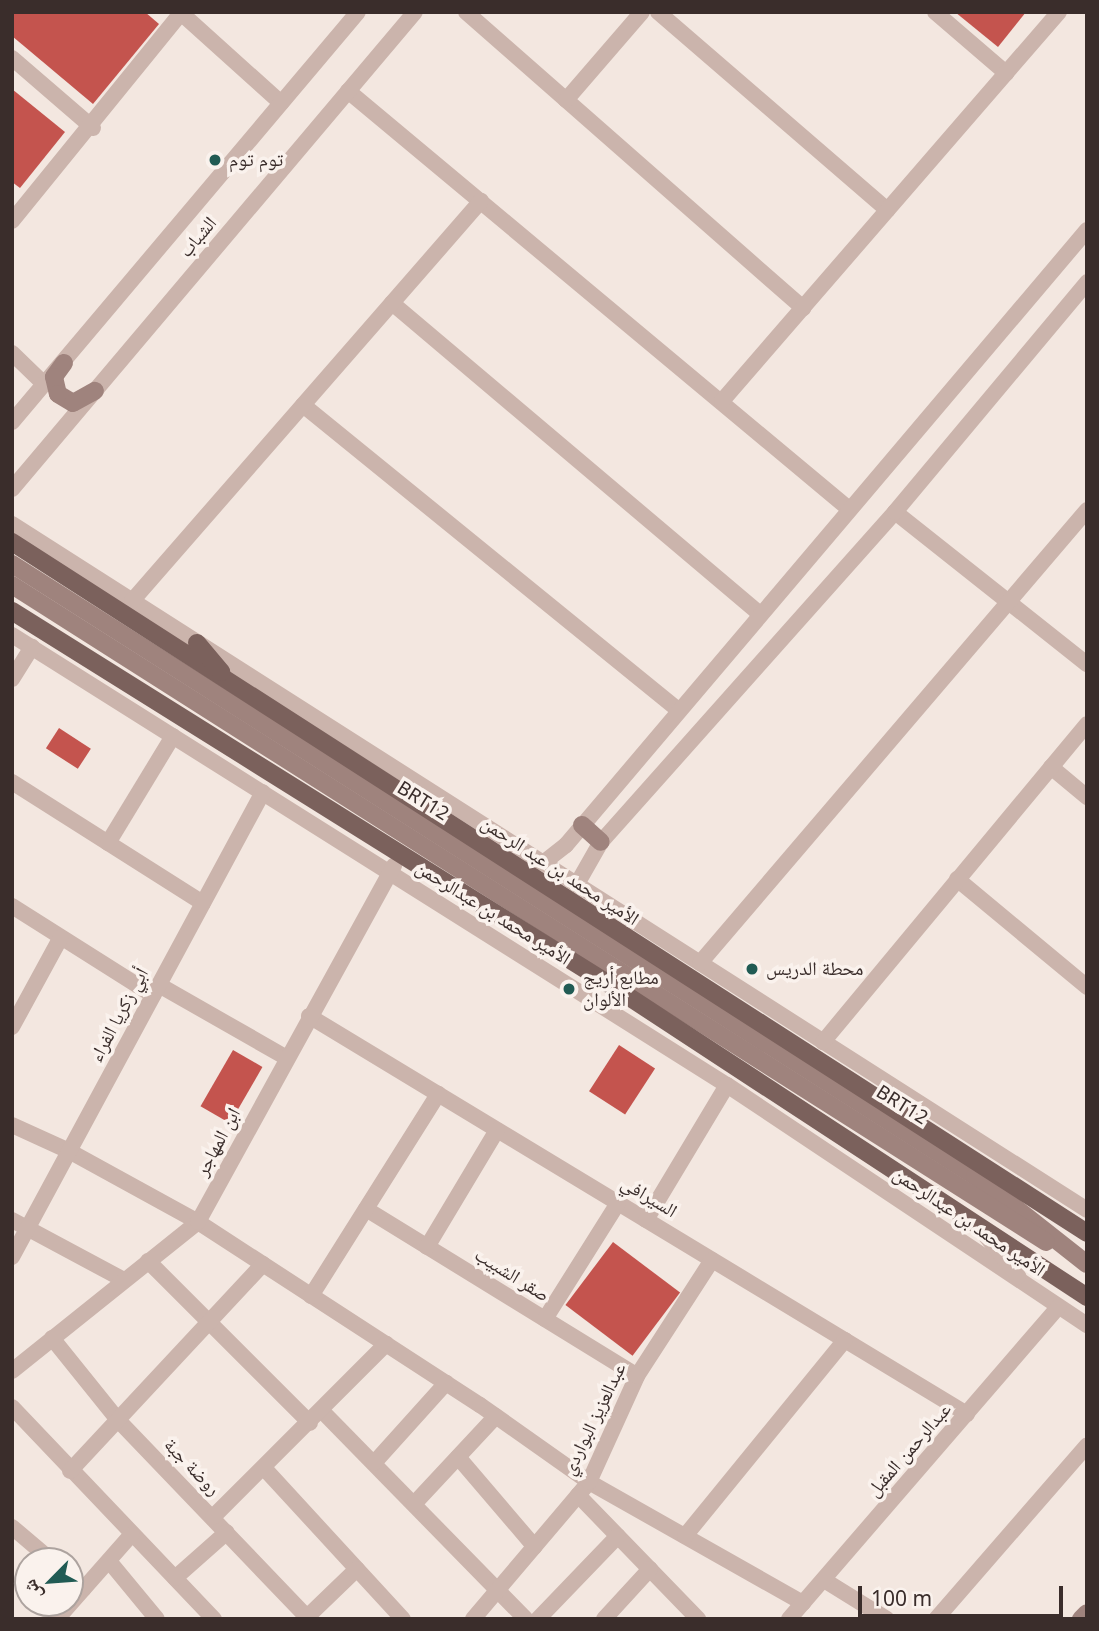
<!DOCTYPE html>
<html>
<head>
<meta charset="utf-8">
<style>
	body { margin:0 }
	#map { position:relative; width:1099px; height:1631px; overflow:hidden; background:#f3e7e0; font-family:"Noto Sans","Noto Naskh Arabic",sans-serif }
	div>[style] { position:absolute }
	.building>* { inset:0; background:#c4544e; transform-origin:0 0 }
	.street>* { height:16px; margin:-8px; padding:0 8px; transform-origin:8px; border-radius:8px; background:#cbb4ac }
	.secondary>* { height:18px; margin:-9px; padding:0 9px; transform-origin:9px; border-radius:9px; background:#9f837d }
	.primary>* { height:18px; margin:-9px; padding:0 9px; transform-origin:9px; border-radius:9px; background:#7b615c }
	.dots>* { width:19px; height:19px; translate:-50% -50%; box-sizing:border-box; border:4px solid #faf2ed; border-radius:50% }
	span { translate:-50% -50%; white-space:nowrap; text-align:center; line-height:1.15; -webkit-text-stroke:7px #faf2ed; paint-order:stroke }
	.poi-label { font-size:19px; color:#3a2d2b }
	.left { translate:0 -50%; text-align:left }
	.street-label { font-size:19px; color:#3a2d2b }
	.frame { position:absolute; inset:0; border:14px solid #3a2d2b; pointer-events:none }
	.north { position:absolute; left:14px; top:1547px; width:70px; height:70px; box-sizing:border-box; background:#faf2ed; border:2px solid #ada39f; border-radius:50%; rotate:245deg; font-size:19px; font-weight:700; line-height:28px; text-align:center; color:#3a2d2b }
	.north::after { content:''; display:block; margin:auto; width:24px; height:32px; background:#215b54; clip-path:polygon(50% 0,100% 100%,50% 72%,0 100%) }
	.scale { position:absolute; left:858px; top:1586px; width:205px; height:32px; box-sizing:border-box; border:4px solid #3a2d2b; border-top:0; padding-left:9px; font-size:21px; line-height:24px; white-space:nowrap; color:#3a2d2b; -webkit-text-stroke:5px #faf2ed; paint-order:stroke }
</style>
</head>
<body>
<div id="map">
	<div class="building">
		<div style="clip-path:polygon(12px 12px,145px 12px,159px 24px,93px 104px,12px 36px)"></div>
		<div style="clip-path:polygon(955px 12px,1026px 12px,998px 47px)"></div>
		<div style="clip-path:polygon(12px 89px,65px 132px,20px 188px,12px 182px)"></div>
		<div style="left:59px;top:728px;width:38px;height:24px;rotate:33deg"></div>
		<div style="left:619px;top:1045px;width:43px;height:55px;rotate:33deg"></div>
		<div style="left:233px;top:1050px;width:34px;height:65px;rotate:30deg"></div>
		<div style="left:613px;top:1242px;width:84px;height:79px;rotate:37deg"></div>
	</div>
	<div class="street">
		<div style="left:180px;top:12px;width:136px;rotate:42deg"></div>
		<div style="left:466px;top:12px;width:449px;rotate:41.3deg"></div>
		<div style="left:658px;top:12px;width:303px;rotate:40.8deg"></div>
		<div style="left:935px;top:12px;width:94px;rotate:40.7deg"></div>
		<div style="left:12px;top:58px;width:107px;rotate:40.8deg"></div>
		<div style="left:348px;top:91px;width:652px;rotate:39.84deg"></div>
		<div style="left:566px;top:100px;width:116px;rotate:-49.2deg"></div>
		<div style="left:12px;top:221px;width:268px;rotate:-50.9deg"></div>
		<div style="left:392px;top:303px;width:480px;rotate:40.2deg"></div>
		<div style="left:12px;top:353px;width:45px;rotate:44.1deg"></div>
		<div style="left:722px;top:401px;width:515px;rotate:-49.1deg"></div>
		<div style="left:303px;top:405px;width:483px;rotate:39.1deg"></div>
		<div style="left:12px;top:422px;width:536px;rotate:-49.84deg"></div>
		<div style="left:12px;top:489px;width:624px;rotate:-49.81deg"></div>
		<div style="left:895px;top:512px;width:245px;rotate:38.4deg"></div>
		<div style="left:12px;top:524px;width:1275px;rotate:32.54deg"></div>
		<div style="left:132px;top:601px;width:531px;rotate:-48.9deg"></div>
		<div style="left:12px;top:635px;width:845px;rotate:32.19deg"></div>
		<div style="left:727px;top:1085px;width:433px;rotate:33.7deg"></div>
		<div style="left:12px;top:679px;width:38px;rotate:-58deg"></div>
		<div style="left:1051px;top:767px;width:47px;rotate:39.8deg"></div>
		<div style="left:12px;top:782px;width:226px;rotate:32.4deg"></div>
		<div style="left:108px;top:843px;width:125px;rotate:-58.7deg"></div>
		<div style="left:543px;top:863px;width:29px;rotate:-38deg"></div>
		<div style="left:566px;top:845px;width:806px;rotate:-49.73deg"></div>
		<div style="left:957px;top:879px;width:169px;rotate:39.7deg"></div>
		<div style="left:577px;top:884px;width:48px;rotate:-60.3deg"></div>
		<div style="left:601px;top:842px;width:442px;rotate:-48.3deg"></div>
		<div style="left:895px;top:512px;width:300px;rotate:-50.1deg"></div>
		<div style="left:12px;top:906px;width:167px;rotate:32.3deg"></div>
		<div style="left:700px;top:963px;width:596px;rotate:-49.49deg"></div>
		<div style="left:159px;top:985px;width:147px;rotate:29.7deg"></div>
		<div style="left:309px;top:1016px;width:769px;rotate:31.17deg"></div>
		<div style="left:12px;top:1027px;width:102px;rotate:-61.4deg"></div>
		<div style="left:823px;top:1042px;width:413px;rotate:-50.3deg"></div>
		<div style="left:12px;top:1125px;width:63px;rotate:24.5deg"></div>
		<div style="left:69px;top:1151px;width:147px;rotate:28.8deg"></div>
		<div style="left:198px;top:1222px;width:336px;rotate:33deg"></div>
		<div style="left:480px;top:1405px;width:133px;rotate:35.2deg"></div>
		<div style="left:589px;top:1482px;width:246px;rotate:29.5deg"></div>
		<div style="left:366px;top:1209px;width:318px;rotate:31.6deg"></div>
		<div style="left:12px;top:1220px;width:127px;rotate:28.2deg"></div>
		<div style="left:646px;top:1220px;width:157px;rotate:-59deg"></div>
		<div style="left:982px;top:1231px;width:58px;rotate:51.3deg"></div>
		<div style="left:427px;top:1247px;width:136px;rotate:-59.1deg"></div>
		<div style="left:12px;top:1257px;width:528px;rotate:-61.64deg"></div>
		<div style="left:148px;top:1261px;width:229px;rotate:45deg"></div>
		<div style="left:311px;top:1296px;width:239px;rotate:-57.8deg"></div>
		<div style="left:545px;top:1319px;width:137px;rotate:-57.8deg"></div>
		<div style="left:52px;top:1338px;width:105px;rotate:51.2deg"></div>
		<div style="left:118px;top:1420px;width:276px;rotate:46.2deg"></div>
		<div style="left:12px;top:1371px;width:238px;rotate:-38.7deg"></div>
		<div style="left:198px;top:1222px;width:407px;rotate:-61.2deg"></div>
		<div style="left:12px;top:1407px;width:293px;rotate:46.4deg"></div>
		<div style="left:322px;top:1411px;width:291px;rotate:45.6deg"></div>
		<div style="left:458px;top:1457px;width:118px;rotate:49.5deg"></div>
		<div style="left:374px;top:1463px;width:108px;rotate:-48deg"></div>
		<div style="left:264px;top:1468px;width:205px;rotate:47.4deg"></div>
		<div style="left:70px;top:1471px;width:283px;rotate:-47deg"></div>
		<div style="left:578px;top:1495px;width:173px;rotate:45.9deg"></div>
		<div style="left:414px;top:1504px;width:120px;rotate:-47deg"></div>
		<div style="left:213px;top:1517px;width:245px;rotate:-45deg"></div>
		<div style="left:12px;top:1527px;width:52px;rotate:40.4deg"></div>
		<div style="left:685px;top:1536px;width:253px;rotate:-50.8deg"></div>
		<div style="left:109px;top:1561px;width:75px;rotate:50.4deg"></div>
		<div style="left:70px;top:1577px;width:18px;rotate:41deg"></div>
		<div style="left:175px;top:1578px;width:69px;rotate:-41.5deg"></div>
		<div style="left:824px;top:1580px;width:74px;rotate:31.8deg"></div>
		<div style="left:57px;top:1619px;width:113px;rotate:-48.6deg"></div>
		<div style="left:305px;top:1619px;width:72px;rotate:-43.9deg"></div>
		<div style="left:473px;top:1619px;width:180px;rotate:-49.7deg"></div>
		<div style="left:589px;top:1482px;width:116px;rotate:-65.6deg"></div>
		<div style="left:637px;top:1376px;width:138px;rotate:-57.1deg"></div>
		<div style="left:538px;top:1619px;width:115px;rotate:-46.1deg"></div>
		<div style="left:604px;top:1619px;width:68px;rotate:-47.4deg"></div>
		<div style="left:789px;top:1619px;width:412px;rotate:-49.2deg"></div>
		<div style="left:936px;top:1619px;width:230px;rotate:-49deg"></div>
	</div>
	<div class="secondary">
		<div style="left:64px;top:363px;width:17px;rotate:126deg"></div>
		<div style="left:54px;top:377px;width:17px;rotate:77deg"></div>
		<div style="left:58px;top:394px;width:17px;rotate:31deg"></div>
		<div style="left:73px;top:403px;width:25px;rotate:-29deg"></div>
		<div style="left:12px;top:564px;width:1141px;rotate:32.44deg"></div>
		<div style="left:975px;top:1176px;width:142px;rotate:38.2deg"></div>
		<div style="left:12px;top:585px;width:1225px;rotate:32.43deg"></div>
		<div style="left:582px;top:825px;width:25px;rotate:42deg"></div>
		<div style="left:1081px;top:1619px;width:8px;rotate:-45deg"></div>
	</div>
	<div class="primary">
		<div style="left:12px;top:542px;width:1278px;rotate:32.73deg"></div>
		<div style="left:12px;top:611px;width:721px;rotate:32.01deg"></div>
		<div style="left:623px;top:993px;width:555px;rotate:33.23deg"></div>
		<div style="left:197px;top:643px;width:38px;rotate:50deg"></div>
	</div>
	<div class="dots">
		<div style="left:215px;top:160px;background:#215b54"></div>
		<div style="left:752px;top:969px;background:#215b54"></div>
		<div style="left:569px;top:989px;background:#215b54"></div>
	</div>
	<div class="poi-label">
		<span class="left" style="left:229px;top:160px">توم توم</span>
		<span class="left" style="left:766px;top:969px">محطة الدريس</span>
		<span class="left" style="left:583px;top:989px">مطابع أريج<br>الألوان</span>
	</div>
	<div class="street-label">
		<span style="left:198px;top:237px;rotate:-50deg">الشباب</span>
		<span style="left:423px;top:801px;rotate:32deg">BRT12</span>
		<span style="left:560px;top:871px;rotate:33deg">الأمير محمد بن عبد الرحمن</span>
		<span style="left:493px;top:913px;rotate:32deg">الأمير محمد بن عبدالرحمن</span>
		<span style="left:119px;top:1015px;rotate:-62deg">أبي زكريا الفراء</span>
		<span style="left:902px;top:1105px;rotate:32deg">BRT12</span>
		<span style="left:218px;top:1142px;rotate:-62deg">ابن المهاجر</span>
		<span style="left:649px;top:1197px;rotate:31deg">السيرافي</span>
		<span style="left:969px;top:1222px;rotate:34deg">الأمير محمد بن عبدالرحمن</span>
		<span style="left:512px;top:1275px;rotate:32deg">صقر الشبيب</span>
		<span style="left:594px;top:1419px;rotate:-64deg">عبدالعزيز البواردي</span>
		<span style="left:909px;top:1450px;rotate:-49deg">عبدالرحمن المقبل</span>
		<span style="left:192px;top:1467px;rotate:46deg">روضة جبة</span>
	</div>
	<div class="frame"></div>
	<div class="north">ش</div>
	<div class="scale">100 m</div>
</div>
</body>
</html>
